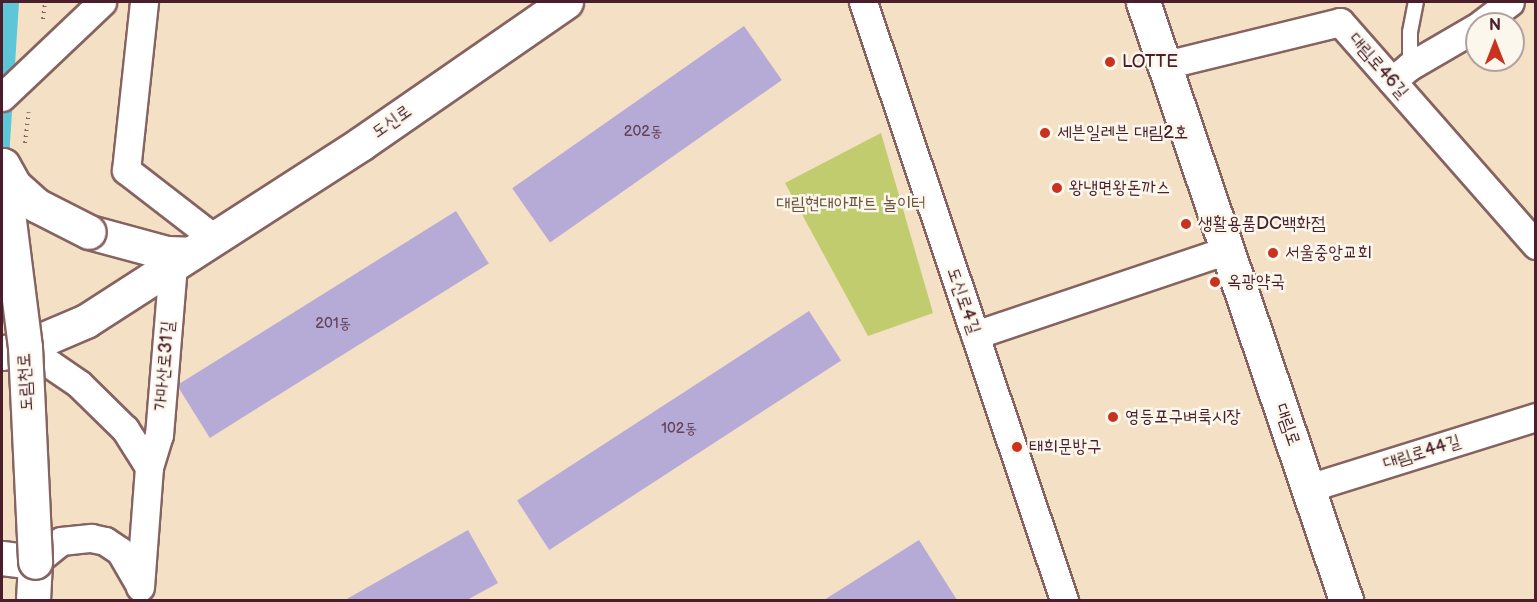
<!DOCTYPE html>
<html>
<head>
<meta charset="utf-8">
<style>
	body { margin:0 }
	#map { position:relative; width:1537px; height:602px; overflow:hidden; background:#f4e0c4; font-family:"Balsamiq Sans","Poor Story",sans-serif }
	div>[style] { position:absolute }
	.green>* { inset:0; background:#c0cc6d }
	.water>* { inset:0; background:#5dc7d8 }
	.building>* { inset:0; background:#b6abd7; transform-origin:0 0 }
	.path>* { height:4px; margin-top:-2px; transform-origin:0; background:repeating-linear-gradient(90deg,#866361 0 1.5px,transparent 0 6px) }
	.roads { filter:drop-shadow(2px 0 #866361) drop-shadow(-2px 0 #866361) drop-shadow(0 2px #866361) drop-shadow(0 -2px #866361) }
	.lane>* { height:14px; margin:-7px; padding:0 7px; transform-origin:7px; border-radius:7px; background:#fff }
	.street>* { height:27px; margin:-13.5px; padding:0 13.5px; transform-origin:13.5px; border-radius:13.5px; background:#fff }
	.secondary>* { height:33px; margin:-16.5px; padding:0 16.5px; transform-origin:16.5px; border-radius:16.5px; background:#fff }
	.primary>* { height:33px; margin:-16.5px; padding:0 16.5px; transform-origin:16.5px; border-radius:16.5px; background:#fff }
	.bridges { filter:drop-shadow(2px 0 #866361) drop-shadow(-2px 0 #866361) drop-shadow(0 2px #866361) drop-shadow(0 -2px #866361) }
	.street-bridge>* { height:27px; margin:-13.5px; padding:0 13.5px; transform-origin:13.5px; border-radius:13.5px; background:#fff }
	.primary-bridge>* { height:33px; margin:-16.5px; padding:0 16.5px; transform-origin:16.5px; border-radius:16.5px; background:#fff }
	.dots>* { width:16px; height:16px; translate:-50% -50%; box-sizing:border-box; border:3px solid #fbf7ec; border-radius:50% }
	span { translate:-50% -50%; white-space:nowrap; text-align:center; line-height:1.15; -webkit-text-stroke:5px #fbf7ec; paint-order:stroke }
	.number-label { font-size:15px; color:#654256 }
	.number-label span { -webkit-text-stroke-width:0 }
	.poi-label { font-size:18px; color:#4a1f2b }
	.left { translate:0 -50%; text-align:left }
	.street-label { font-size:18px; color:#4a1f2b }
	.park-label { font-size:18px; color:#6d533f }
	.frame { position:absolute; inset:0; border:3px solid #4a1f2b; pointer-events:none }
	.north { position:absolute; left:1465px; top:12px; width:60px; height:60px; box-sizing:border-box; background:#fbf7ec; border:2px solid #b4a19f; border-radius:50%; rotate:0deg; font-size:16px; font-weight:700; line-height:24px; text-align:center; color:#4a1f2b }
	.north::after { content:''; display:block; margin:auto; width:21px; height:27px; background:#c8321e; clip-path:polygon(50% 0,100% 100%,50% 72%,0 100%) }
</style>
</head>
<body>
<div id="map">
	<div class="green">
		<div style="clip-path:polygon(881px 133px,933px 313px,868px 336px,785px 183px)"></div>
	</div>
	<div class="water">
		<div style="clip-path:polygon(2px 2px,19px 2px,2px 268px)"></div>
	</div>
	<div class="building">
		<div style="left:744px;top:26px;width:66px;height:283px;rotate:55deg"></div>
		<div style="left:456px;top:211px;width:62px;height:329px;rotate:58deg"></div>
		<div style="left:809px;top:311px;width:59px;height:348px;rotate:57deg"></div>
		<div style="clip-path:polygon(468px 530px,498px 583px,467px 600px,345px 600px)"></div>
		<div style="clip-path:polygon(919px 540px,957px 600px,824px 600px)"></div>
	</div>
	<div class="path">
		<div style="left:43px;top:19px;width:17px;rotate:-83deg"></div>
		<div style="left:25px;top:143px;width:31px;rotate:-83deg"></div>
	</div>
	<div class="roads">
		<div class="lane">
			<div style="left:1410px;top:66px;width:34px;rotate:-90deg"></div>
			<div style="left:1410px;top:32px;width:31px;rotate:-79deg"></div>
		</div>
		<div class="street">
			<div style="left:144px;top:2px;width:169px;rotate:96.1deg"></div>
			<div style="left:126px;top:170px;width:111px;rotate:37.7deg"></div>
			<div style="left:863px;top:2px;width:631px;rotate:71.42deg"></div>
			<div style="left:1340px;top:22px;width:297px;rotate:48.7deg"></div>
			<div style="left:1481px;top:24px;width:36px;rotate:-37deg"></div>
			<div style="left:1165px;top:65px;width:180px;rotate:-13.8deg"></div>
			<div style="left:1392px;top:81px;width:23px;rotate:-40deg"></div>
			<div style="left:1410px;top:66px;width:78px;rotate:-30.2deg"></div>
			<div style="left:975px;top:335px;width:267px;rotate:-18.6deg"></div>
			<div style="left:25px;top:347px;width:65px;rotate:34.4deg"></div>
			<div style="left:79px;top:384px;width:64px;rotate:44.4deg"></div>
			<div style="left:125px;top:429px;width:45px;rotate:57.7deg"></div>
			<div style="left:149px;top:467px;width:34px;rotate:-73deg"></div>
			<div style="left:159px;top:435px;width:172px;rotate:-85.3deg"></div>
			<div style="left:1308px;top:488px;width:239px;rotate:-17.3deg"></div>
			<div style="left:35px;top:562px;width:33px;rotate:-39deg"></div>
			<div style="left:61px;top:541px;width:30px;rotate:-6deg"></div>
			<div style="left:91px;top:538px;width:14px;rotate:12deg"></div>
			<div style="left:105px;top:541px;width:18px;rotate:34deg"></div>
			<div style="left:120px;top:551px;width:39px;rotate:60deg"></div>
			<div style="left:140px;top:587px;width:120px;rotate:-85.7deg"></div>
		</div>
		<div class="secondary">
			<div style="left:1143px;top:2px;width:632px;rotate:71.25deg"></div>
			<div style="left:2px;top:353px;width:24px;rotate:-15deg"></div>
			<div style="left:25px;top:347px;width:66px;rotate:-23.1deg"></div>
			<div style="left:86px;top:321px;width:328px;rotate:-32.8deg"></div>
			<div style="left:362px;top:143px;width:248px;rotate:-34.7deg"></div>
		</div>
		<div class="primary">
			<div style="left:89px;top:232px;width:81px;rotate:15.1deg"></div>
			<div style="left:167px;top:253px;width:23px;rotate:2deg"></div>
			<div style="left:2px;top:558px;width:33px;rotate:7deg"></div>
			<div style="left:35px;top:562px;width:38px;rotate:93deg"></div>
		</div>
	</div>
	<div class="bridges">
		<div class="street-bridge">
			<div style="left:2px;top:97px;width:138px;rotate:-43.5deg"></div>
		</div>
		<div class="primary-bridge">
			<div style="left:2px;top:165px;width:183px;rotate:82.8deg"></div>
			<div style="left:25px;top:347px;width:215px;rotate:87.3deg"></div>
			<div style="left:3px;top:165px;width:23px;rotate:61deg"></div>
			<div style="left:14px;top:185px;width:30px;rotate:42deg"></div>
			<div style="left:36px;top:205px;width:59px;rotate:27deg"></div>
		</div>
	</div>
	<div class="dots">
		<div style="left:1110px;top:62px;background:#c8321e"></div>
		<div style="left:1045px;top:133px;background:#c8321e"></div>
		<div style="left:1057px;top:188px;background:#c8321e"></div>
		<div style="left:1186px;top:224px;background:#c8321e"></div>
		<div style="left:1273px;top:253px;background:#c8321e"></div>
		<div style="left:1215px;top:282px;background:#c8321e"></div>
		<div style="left:1113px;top:417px;background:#c8321e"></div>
		<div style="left:1017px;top:447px;background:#c8321e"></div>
	</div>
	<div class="number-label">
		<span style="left:643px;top:132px">202동</span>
		<span style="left:333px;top:324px">201동</span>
		<span style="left:679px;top:429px">102동</span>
	</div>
	<div class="poi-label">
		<span class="left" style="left:1122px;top:62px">LOTTE</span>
		<span class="left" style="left:1057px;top:133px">세븐일레븐 대림2호</span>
		<span class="left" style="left:1069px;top:188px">왕냉면왕돈까스</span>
		<span class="left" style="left:1198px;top:224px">생활용품DC백화점</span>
		<span class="left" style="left:1285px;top:253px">서울중앙교회</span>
		<span class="left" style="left:1227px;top:282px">옥광약국</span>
		<span class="left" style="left:1125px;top:417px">영등포구벼룩시장</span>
		<span class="left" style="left:1029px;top:447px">태희문방구</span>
	</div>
	<div class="street-label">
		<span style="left:1378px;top:66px;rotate:49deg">대림로46길</span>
		<span style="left:392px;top:122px;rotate:-35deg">도신로</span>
		<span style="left:963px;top:301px;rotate:71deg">도신로4길</span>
		<span style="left:165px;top:366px;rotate:-85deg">가마산로31길</span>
		<span style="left:26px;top:382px;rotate:-93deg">도림천로</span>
		<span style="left:1287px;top:425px;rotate:71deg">대림로</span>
		<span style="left:1422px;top:453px;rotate:-17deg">대림로44길</span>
	</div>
	<div class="park-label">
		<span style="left:851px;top:204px">대림현대아파트 놀이터</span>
	</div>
	<div class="frame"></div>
	<div class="north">N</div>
</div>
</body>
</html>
